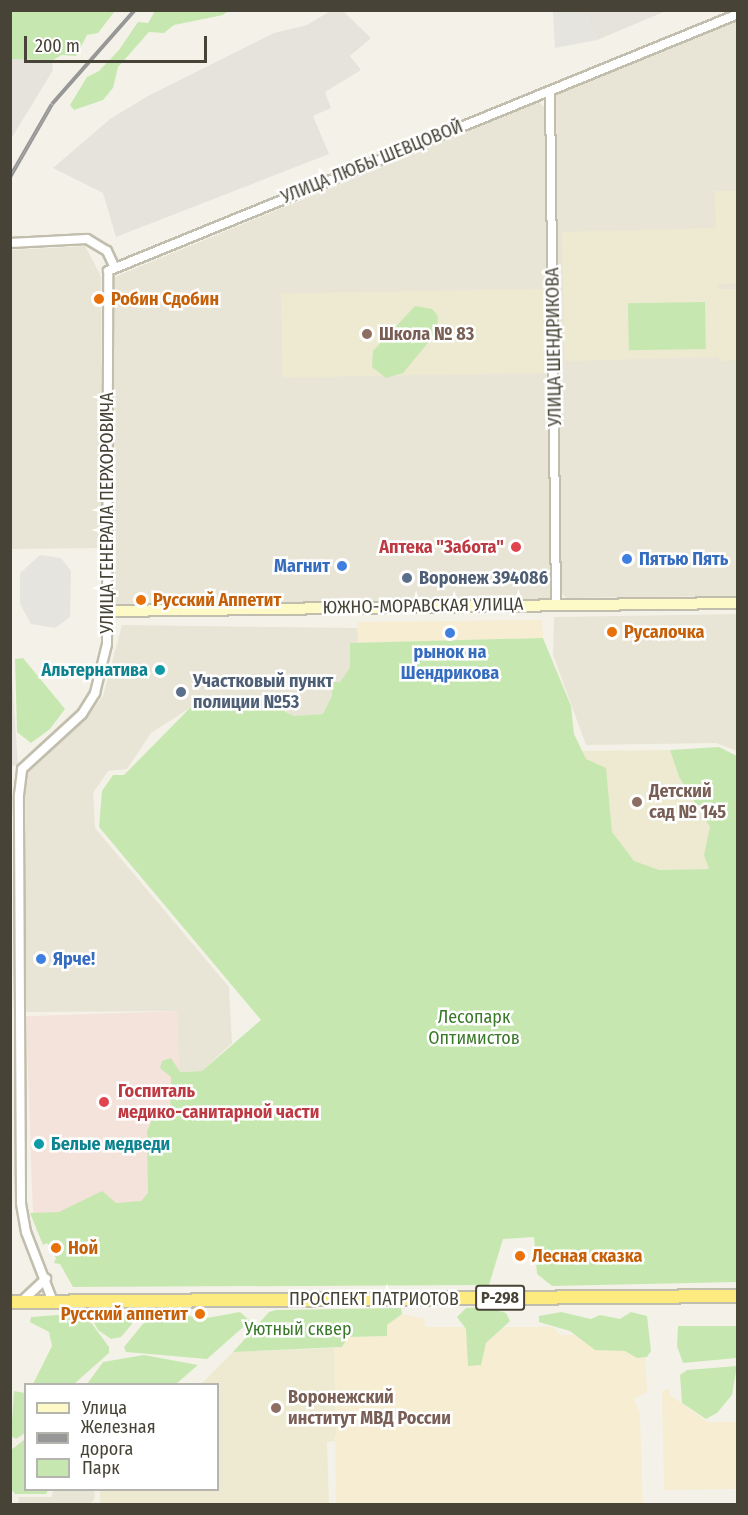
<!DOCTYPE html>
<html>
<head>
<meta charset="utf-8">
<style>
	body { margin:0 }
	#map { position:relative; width:748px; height:1515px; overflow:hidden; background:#f4f2e8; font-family:"Fira Sans Condensed",sans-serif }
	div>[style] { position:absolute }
	.residential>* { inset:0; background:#e8e5d6 }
	.commercial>* { inset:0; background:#f6edd3 }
	.industrial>* { inset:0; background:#e6e3dc }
	.education>* { inset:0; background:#edead1; transform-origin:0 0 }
	.medical>* { inset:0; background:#f4e3db; transform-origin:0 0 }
	.green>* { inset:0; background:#c6e8b0; transform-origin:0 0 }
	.parking>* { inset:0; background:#e5e4df }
	.roads { filter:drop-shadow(2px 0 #c2bead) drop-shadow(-2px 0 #c2bead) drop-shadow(0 2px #c2bead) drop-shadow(0 -2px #c2bead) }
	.tertiary>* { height:8px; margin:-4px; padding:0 4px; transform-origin:4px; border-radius:4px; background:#fff }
	.secondary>* { height:10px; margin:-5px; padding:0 5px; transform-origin:5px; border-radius:5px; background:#fefac7 }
	.trunk>* { height:12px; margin:-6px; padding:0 6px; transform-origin:6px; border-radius:6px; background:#feeb80 }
	.rail>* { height:4px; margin-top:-2px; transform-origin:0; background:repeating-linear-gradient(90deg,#fff 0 4.5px,#979797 0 9px); box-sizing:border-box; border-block:2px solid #979797 }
	.dots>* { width:16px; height:16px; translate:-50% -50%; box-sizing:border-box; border:3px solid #fff; border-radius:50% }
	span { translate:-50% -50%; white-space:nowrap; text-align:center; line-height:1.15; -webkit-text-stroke:5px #fff; paint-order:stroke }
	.shield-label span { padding:2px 4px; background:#fff; border:2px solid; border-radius:4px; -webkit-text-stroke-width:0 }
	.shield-label { font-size:16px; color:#474336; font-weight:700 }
	.street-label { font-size:18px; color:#474336 }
	.food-label { font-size:18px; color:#c56008; font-weight:700 }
	.left { translate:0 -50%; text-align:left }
	.right { translate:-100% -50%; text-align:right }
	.education-label { font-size:18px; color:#785e54; font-weight:700 }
	.health-label { font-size:18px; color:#be3a42; font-weight:700 }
	.shop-label { font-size:18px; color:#366cbe; font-weight:700 }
	.service-label { font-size:18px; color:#4e5e75; font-weight:700 }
	.culture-label { font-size:18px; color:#0d838f; font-weight:700 }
	.park-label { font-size:18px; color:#3a7929 }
	.frame { position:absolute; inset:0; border:12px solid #474336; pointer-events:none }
	.legend { position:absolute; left:24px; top:1383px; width:195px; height:108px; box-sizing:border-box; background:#fff; border:2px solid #b5b4af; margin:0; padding:8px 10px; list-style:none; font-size:18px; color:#474336 }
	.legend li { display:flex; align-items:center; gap:12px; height:30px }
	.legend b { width:30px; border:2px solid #b5b4af }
	.scale { position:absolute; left:24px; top:36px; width:183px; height:27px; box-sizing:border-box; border:3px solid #474336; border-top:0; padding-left:8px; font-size:18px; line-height:21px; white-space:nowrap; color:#474336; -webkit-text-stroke:4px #fff; paint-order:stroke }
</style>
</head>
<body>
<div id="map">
	<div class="residential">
		<div style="clip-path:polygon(737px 19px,737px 596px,566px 598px,560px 591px,556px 93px)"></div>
		<div style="clip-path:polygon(539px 102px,546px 109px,552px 599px,121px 606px,114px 603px,111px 595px,112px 278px)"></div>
		<div style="clip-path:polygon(85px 246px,101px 276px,103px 548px,12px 549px,11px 250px)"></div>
		<div style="clip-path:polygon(737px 614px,737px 751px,716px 743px,586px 745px,553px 655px,554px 617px)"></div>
		<div style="clip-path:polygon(122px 625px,358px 628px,358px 643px,351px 643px,350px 682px,332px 713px,286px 717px,284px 699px,190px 708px,151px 733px,127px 769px,108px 771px,93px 793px,95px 828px,229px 987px,232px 1043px,202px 1071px,179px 1072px,177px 1011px,26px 1012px,25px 776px,86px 719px,103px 696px)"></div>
		<div style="clip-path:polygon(53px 1490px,94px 1490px,95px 1498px,90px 1504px,19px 1504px,18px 1497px,52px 1497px)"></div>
	</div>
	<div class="commercial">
		<div style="clip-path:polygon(542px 620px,543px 638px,358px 643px,357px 622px)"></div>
		<div style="clip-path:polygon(402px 1314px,424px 1319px,425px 1327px,553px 1327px,560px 1335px,592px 1335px,645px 1348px,647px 1392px,634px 1399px,640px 1415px,643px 1504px,336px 1504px,334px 1348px,342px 1347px,348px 1337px,387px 1336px,387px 1325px)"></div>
		<div style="clip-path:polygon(669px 1389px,670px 1395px,708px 1422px,737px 1422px,737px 1489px,664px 1490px,662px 1391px)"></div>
	</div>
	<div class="industrial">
		<div style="clip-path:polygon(332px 10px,343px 11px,371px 38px,350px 56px,361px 70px,325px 92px,331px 108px,313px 116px,329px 154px,116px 237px,103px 193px,53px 168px,110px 119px,148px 96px,274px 33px,307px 25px)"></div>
		<div style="clip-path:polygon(584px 11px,666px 11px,597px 40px)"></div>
		<div style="clip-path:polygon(11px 58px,52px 58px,53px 70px,11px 139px)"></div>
		<div style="clip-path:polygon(10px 647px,18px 765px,11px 766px,10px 766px)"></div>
	</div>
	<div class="education">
		<div style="clip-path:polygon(715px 191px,737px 191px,737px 283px,717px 284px,718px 289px,737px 289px,737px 360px,719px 361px,719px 357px,565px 361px,562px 232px,716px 228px)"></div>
		<div style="left:544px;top:289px;width:84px;height:263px;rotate:89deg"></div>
		<div style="clip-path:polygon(670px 750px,679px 777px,714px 834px,717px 869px,617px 871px,575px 751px)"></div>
		<div style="clip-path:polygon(334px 1348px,336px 1432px,334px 1441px,327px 1442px,329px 1504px,100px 1504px,100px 1490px,218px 1490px,218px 1384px,201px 1384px,233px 1352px)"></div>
	</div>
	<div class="medical">
		<div style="left:177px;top:1011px;width:198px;height:151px;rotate:88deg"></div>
	</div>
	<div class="green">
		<div style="clip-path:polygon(11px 10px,115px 10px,115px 11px,98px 33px,87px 35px,76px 56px,62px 55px,53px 60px,11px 59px)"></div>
		<div style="clip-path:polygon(155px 11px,228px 11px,223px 15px,174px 25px,164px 33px,149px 32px,118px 67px,113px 88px,103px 100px,74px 110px,70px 105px,87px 77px,99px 71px,119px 50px,138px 22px,148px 23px)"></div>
		<div style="left:705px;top:302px;width:47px;height:77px;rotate:89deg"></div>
		<div style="clip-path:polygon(415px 306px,432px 309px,438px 316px,437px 332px,403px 373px,386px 378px,372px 367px,373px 351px)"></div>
		<div style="clip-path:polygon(543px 638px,571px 706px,574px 734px,586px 759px,606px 768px,612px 832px,634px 861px,659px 870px,709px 869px,704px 855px,710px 827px,679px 777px,670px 750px,719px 747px,737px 756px,737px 1282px,552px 1286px,537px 1274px,534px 1237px,503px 1239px,489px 1285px,73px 1287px,60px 1264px,54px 1263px,56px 1258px,47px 1243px,43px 1245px,30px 1213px,59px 1212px,102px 1191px,116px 1203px,141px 1201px,148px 1193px,147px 1131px,153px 1117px,170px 1116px,171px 1077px,160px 1068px,162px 1061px,171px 1058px,180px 1072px,202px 1071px,261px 1020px,99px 827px,102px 791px,113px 775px,124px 775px,190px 708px,284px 699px,285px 712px,294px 716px,323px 714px,332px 696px,332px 682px,340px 682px,350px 668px,350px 643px)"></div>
		<div style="clip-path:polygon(23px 658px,65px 709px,50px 729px,31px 743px,17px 732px,15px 659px)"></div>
		<div style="clip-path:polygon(486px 1307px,506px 1313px,510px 1321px,486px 1343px,481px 1365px,468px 1366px,466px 1329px,457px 1317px,466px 1308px)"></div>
		<div style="clip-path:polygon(401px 1308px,402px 1314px,387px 1325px,387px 1336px,348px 1337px,342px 1347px,233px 1352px,269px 1312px,276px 1310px)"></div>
		<div style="clip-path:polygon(240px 1312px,250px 1321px,207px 1359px,126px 1352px,124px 1347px,151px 1314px,177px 1313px,201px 1319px)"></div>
		<div style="clip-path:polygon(561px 1312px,591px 1319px,600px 1315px,620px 1319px,631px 1312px,647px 1316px,651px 1351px,647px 1357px,637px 1358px,625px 1351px,595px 1350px,570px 1331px,539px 1322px,539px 1316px)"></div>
		<div style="clip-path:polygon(84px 1313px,109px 1347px,109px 1353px,74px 1384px,33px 1384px,52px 1346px,49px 1332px,30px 1322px,31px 1317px)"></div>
		<div style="clip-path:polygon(93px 1313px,129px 1314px,132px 1324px,121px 1337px,111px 1339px,98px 1330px,91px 1317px)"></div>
		<div style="clip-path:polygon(678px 1326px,737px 1326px,737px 1358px,683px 1363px,677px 1346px)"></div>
		<div style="clip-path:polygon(144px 1355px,198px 1365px,176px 1384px,87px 1384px,103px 1362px)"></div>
		<div style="clip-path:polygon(737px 1366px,732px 1395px,717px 1413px,706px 1419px,682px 1403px,680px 1375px,687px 1370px)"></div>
		<div style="clip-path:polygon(14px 1391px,25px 1393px,25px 1433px,16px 1439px,11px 1436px)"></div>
		<div style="clip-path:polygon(25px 1439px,26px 1490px,48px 1490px,46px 1494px,15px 1494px,11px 1489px,11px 1450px)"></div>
	</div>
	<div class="parking">
		<div style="clip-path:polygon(553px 11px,584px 11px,597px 40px,555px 48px)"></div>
		<div style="clip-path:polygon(40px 555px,61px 558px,71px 571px,70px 617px,55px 628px,31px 624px,20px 604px,20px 573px)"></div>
	</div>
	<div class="roads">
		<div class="tertiary">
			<div style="left:550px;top:91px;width:513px;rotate:89.33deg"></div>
			<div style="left:10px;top:243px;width:77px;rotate:-3deg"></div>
			<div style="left:87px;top:239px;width:23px;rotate:31deg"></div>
			<div style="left:107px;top:251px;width:17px;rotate:65deg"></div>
			<div style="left:22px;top:1301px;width:33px;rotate:-43deg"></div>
			<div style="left:53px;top:1302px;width:75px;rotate:-111.1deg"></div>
			<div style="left:26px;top:1232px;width:29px;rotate:-100deg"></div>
			<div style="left:21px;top:1203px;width:408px;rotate:-90.3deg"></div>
			<div style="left:19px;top:795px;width:26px;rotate:-83deg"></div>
			<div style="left:22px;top:769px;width:81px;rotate:-42.5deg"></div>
			<div style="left:82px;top:714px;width:25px;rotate:-58deg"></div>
			<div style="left:95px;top:693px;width:50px;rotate:-76.2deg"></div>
			<div style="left:107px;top:644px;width:373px;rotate:-89.8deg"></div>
			<div style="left:108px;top:271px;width:680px;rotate:-22.19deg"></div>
		</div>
		<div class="secondary">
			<div style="left:109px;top:611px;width:629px;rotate:-0.73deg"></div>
		</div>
		<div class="trunk">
			<div style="left:10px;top:1302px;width:728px;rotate:-0.47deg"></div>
		</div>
	</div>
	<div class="rail">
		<div style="left:10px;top:177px;width:84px;rotate:-60.1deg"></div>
		<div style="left:52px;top:104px;width:125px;rotate:-48.6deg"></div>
	</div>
	<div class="dots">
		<div style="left:99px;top:299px;background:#e8710a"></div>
		<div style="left:367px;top:334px;background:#8d6e63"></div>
		<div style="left:516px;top:547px;background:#e0444e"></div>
		<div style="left:627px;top:559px;background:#3f7fe0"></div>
		<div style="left:342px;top:566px;background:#3f7fe0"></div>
		<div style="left:407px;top:578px;background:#5c6f8a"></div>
		<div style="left:141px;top:600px;background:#e8710a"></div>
		<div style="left:612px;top:632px;background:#e8710a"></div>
		<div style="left:450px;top:633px;background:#3f7fe0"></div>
		<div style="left:160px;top:670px;background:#0f9aa8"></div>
		<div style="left:181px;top:692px;background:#5c6f8a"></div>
		<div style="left:637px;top:802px;background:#8d6e63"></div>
		<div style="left:41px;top:959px;background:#3f7fe0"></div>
		<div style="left:104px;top:1102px;background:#e0444e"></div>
		<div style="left:39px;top:1144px;background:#0f9aa8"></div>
		<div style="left:56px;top:1248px;background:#e8710a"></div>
		<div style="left:520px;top:1256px;background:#e8710a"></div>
		<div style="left:200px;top:1314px;background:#e8710a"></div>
		<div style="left:276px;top:1408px;background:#8d6e63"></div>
	</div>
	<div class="shield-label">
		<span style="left:500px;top:1298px">Р-298</span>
	</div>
	<div class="street-label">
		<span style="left:372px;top:162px;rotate:-22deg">УЛИЦА ЛЮБЫ ШЕВЦОВОЙ</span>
		<span style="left:554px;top:347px;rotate:-91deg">УЛИЦА ШЕНДРИКОВА</span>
		<span style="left:107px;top:513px;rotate:-90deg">УЛИЦА ГЕНЕРАЛА ПЕРХОРОВИЧА</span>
		<span style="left:423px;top:606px;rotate:-1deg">ЮЖНО-МОРАВСКАЯ УЛИЦА</span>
		<span style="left:374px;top:1299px">ПРОСПЕКТ ПАТРИОТОВ</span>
	</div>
	<div class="food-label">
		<span class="left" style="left:111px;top:299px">Робин Сдобин</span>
		<span class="left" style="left:153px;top:600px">Русский Аппетит</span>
		<span class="left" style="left:624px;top:632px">Русалочка</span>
		<span class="left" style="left:68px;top:1248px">Ной</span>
		<span class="left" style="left:532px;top:1256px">Лесная сказка</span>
		<span class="right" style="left:188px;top:1314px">Русский аппетит</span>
	</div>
	<div class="education-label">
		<span class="left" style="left:379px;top:334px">Школа № 83</span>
		<span class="left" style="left:649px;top:802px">Детский<br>сад № 145</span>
		<span class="left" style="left:288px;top:1408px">Воронежский<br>институт МВД России</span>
	</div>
	<div class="health-label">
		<span class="right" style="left:504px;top:547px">Аптека "Забота"</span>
		<span class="left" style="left:118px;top:1102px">Госпиталь<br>медико-санитарной части</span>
	</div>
	<div class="shop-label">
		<span class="left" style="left:639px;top:559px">Пятью Пять</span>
		<span class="right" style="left:330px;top:566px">Магнит</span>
		<span style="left:450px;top:663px">рынок на<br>Шендрикова</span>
		<span class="left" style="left:53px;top:959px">Ярче!</span>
	</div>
	<div class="service-label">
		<span class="left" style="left:419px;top:578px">Воронеж 394086</span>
		<span class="left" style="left:193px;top:692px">Участковый пункт<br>полиции №53</span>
	</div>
	<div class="culture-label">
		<span class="right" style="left:148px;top:670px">Альтернатива</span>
		<span class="left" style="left:51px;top:1144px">Белые медведи</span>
	</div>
	<div class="park-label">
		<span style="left:474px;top:1028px">Лесопарк<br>Оптимистов</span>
		<span style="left:298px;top:1329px">Уютный сквер</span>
	</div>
	<div class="frame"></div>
	<ul class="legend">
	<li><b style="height:8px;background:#fefac7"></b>Улица</li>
	<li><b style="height:8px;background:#979797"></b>Железная дорога</li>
	<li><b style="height:16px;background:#c6e8b0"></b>Парк</li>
	</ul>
	<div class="scale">200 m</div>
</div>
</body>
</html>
